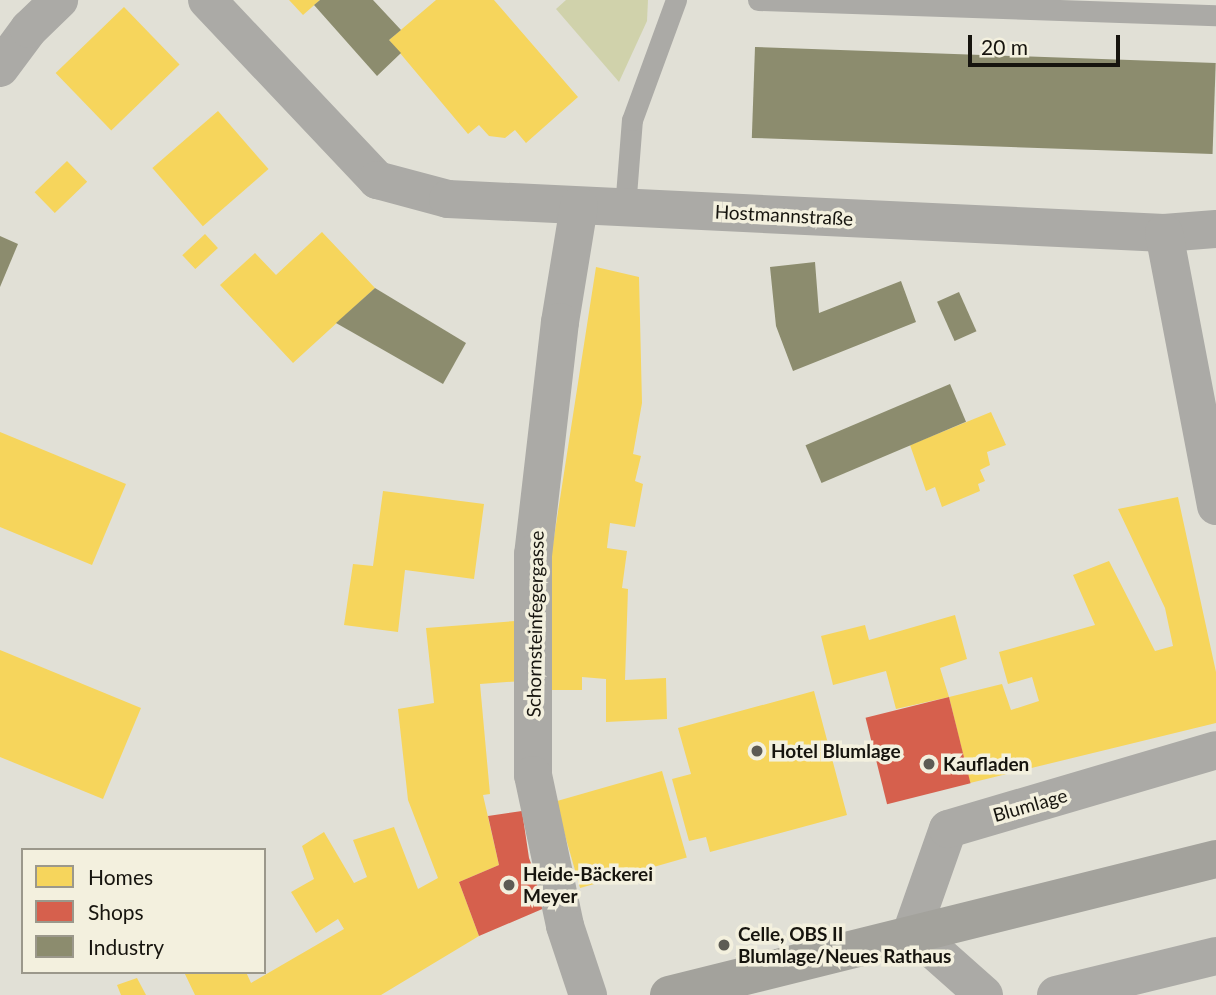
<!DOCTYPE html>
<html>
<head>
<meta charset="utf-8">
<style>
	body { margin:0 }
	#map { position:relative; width:1216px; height:995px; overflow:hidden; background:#e1e0d6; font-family:Lato,sans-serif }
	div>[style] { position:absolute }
	.green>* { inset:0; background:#d0d2ab }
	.homes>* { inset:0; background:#f6d55c; transform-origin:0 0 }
	.shops>* { inset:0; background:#d6604d; transform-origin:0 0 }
	.industry>* { inset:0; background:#8c8c6e; transform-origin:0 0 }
	.service>* { height:21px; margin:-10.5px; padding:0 10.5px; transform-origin:10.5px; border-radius:10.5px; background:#abaaa6 }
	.minor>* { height:38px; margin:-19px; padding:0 19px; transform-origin:19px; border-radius:19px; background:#abaaa6 }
	.primary>* { height:38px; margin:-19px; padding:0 19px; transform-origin:19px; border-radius:19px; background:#a3a29c }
	.dots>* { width:19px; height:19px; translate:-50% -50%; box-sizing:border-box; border:4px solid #f3f0de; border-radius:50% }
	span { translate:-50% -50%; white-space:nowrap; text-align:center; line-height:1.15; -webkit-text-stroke:7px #f3f0de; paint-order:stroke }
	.street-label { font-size:19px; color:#16140e }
	.poi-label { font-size:19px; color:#16140e; font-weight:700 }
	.left { translate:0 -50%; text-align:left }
	.legend { position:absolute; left:21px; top:848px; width:245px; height:126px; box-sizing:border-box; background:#f3f0de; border:2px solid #9b988b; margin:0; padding:9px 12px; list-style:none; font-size:21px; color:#16140e }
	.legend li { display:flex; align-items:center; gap:14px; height:35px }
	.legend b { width:35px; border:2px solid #9b988b }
	.scale { position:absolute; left:968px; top:35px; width:152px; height:32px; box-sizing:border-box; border:4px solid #16140e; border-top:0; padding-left:9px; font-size:21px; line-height:24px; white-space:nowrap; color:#16140e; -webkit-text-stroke:5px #f3f0de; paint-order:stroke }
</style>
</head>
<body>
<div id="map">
	<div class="green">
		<div style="clip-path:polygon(566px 0,648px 0,647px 21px,619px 82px,556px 9px)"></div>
	</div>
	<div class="homes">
		<div style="clip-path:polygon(289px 0,320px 0,303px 15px)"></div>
		<div style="clip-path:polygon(436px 0,494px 0,578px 97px,526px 143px,515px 130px,505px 138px,489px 136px,479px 125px,468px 134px,389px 40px)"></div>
		<div style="left:124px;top:7px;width:80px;height:95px;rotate:46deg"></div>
		<div style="left:218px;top:111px;width:77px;height:87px;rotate:49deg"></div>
		<div style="left:67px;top:161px;width:29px;height:45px;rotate:46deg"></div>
		<div style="clip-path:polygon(322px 232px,375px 288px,293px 363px,220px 285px,255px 253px,276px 275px)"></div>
		<div style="left:205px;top:234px;width:19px;height:31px;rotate:47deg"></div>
		<div style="clip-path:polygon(596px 267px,639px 277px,642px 403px,633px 454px,641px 456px,635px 481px,643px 484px,635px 527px,610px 523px,607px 548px,627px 551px,622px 588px,628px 589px,625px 680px,666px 678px,667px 719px,606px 722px,606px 679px,582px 677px,582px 690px,546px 690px,548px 576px)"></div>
		<div style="clip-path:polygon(991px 412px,1006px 445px,987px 452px,990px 465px,980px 470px,985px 481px,978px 484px,980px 491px,942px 507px,935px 487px,926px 491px,910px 445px)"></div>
		<div style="clip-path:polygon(0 432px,126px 484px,92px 565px,0 527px)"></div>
		<div style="clip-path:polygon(383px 491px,484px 504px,474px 579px,405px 570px,398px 632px,344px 625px,353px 564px,373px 566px)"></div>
		<div style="clip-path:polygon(1178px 497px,1216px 672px,1216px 723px,970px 783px,949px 697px,1002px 684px,1011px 710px,1039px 701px,1032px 677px,1008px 684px,999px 652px,1095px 625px,1073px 575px,1109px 561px,1155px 651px,1173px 646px,1165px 608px,1118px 509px)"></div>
		<div style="clip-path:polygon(955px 615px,967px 659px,940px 668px,949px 697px,896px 709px,886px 671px,833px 685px,821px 636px,865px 625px,869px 640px)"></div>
		<div style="clip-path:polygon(515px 621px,522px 681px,480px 684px,490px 794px,483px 795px,499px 865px,459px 882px,479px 936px,381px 995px,195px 995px,184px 972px,246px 972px,251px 983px,344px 929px,338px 919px,316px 933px,291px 892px,314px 879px,302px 846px,324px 832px,354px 883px,367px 877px,353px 840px,394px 827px,418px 889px,438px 878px,408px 800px,398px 709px,434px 703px,426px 628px)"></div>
		<div style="clip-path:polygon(0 650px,141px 708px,103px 799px,0 757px)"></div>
		<div style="clip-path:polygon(814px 691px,847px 815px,710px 852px,706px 837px,689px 841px,672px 779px,691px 774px,678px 728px)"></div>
		<div style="left:662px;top:771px;width:90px;height:111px;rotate:74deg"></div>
		<div style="clip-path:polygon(137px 978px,146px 995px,121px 995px,117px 985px)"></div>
	</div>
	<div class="shops">
		<div style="left:949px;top:697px;width:89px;height:86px;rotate:76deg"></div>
		<div style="clip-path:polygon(522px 811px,529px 858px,547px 907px,479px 936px,459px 882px,499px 865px,488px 816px)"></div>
	</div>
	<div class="industry">
		<div style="clip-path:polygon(320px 0,373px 0,401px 30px,389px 40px,401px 53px,377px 76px,314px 5px)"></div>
		<div style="left:755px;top:47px;width:461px;height:91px;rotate:2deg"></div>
		<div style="clip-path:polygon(0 236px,18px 244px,0 287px)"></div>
		<div style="clip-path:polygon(815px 262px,819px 313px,901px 281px,916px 322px,793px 371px,776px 326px,770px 267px)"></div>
		<div style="clip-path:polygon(375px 288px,466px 343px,443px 384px,336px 323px)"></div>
		<div style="left:959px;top:292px;width:43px;height:24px;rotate:66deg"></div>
		<div style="left:950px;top:384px;width:41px;height:157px;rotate:67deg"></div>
	</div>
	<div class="service">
		<div style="left:758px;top:0;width:458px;rotate:1.9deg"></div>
		<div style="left:625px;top:208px;width:88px;rotate:-85.5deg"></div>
		<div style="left:632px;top:120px;width:128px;rotate:-69.9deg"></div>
	</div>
	<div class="minor">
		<div style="left:207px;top:0;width:248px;rotate:46.6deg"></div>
		<div style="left:377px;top:180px;width:73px;rotate:15deg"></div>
		<div style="left:448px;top:199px;width:717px;rotate:2.72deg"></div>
		<div style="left:1164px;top:233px;width:52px;rotate:-4.4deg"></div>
		<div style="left:0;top:68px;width:49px;rotate:-53.4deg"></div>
		<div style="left:29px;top:29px;width:42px;rotate:-44deg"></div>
		<div style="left:579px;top:206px;width:118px;rotate:99.3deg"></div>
		<div style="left:560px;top:322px;width:234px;rotate:96.6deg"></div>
		<div style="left:533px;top:554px;width:221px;rotate:90deg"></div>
		<div style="left:533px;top:775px;width:154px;rotate:78deg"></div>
		<div style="left:565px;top:926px;width:73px;rotate:71.6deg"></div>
		<div style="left:1164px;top:233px;width:278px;rotate:79.2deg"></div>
		<div style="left:984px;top:995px;width:96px;rotate:-138.4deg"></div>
		<div style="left:912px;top:931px;width:108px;rotate:-70.6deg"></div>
		<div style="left:948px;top:829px;width:279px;rotate:-16.4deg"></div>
		<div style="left:1056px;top:995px;width:165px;rotate:-13.7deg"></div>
	</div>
	<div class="primary">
		<div style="left:669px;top:995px;width:564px;rotate:-13.96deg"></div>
	</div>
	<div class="dots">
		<div style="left:757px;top:751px;background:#5d5b54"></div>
		<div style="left:929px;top:764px;background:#5d5b54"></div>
		<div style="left:509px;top:885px;background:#5d5b54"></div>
		<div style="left:724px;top:945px;background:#5d5b54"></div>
	</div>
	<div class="street-label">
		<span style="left:784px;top:215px;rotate:3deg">Hostmannstraße</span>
		<span style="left:535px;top:624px;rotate:-89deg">Schornsteinfegergasse</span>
		<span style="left:1030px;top:805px;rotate:-16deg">Blumlage</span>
	</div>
	<div class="poi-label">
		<span class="left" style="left:771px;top:751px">Hotel Blumlage</span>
		<span class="left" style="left:943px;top:764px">Kaufladen</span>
		<span class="left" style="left:523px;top:885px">Heide-Bäckerei<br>Meyer</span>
		<span class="left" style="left:738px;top:945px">Celle, OBS II<br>Blumlage/Neues Rathaus</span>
	</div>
	<ul class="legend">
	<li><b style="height:19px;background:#f6d55c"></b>Homes</li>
	<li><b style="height:19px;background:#d6604d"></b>Shops</li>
	<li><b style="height:19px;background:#8c8c6e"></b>Industry</li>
	</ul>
	<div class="scale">20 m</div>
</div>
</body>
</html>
